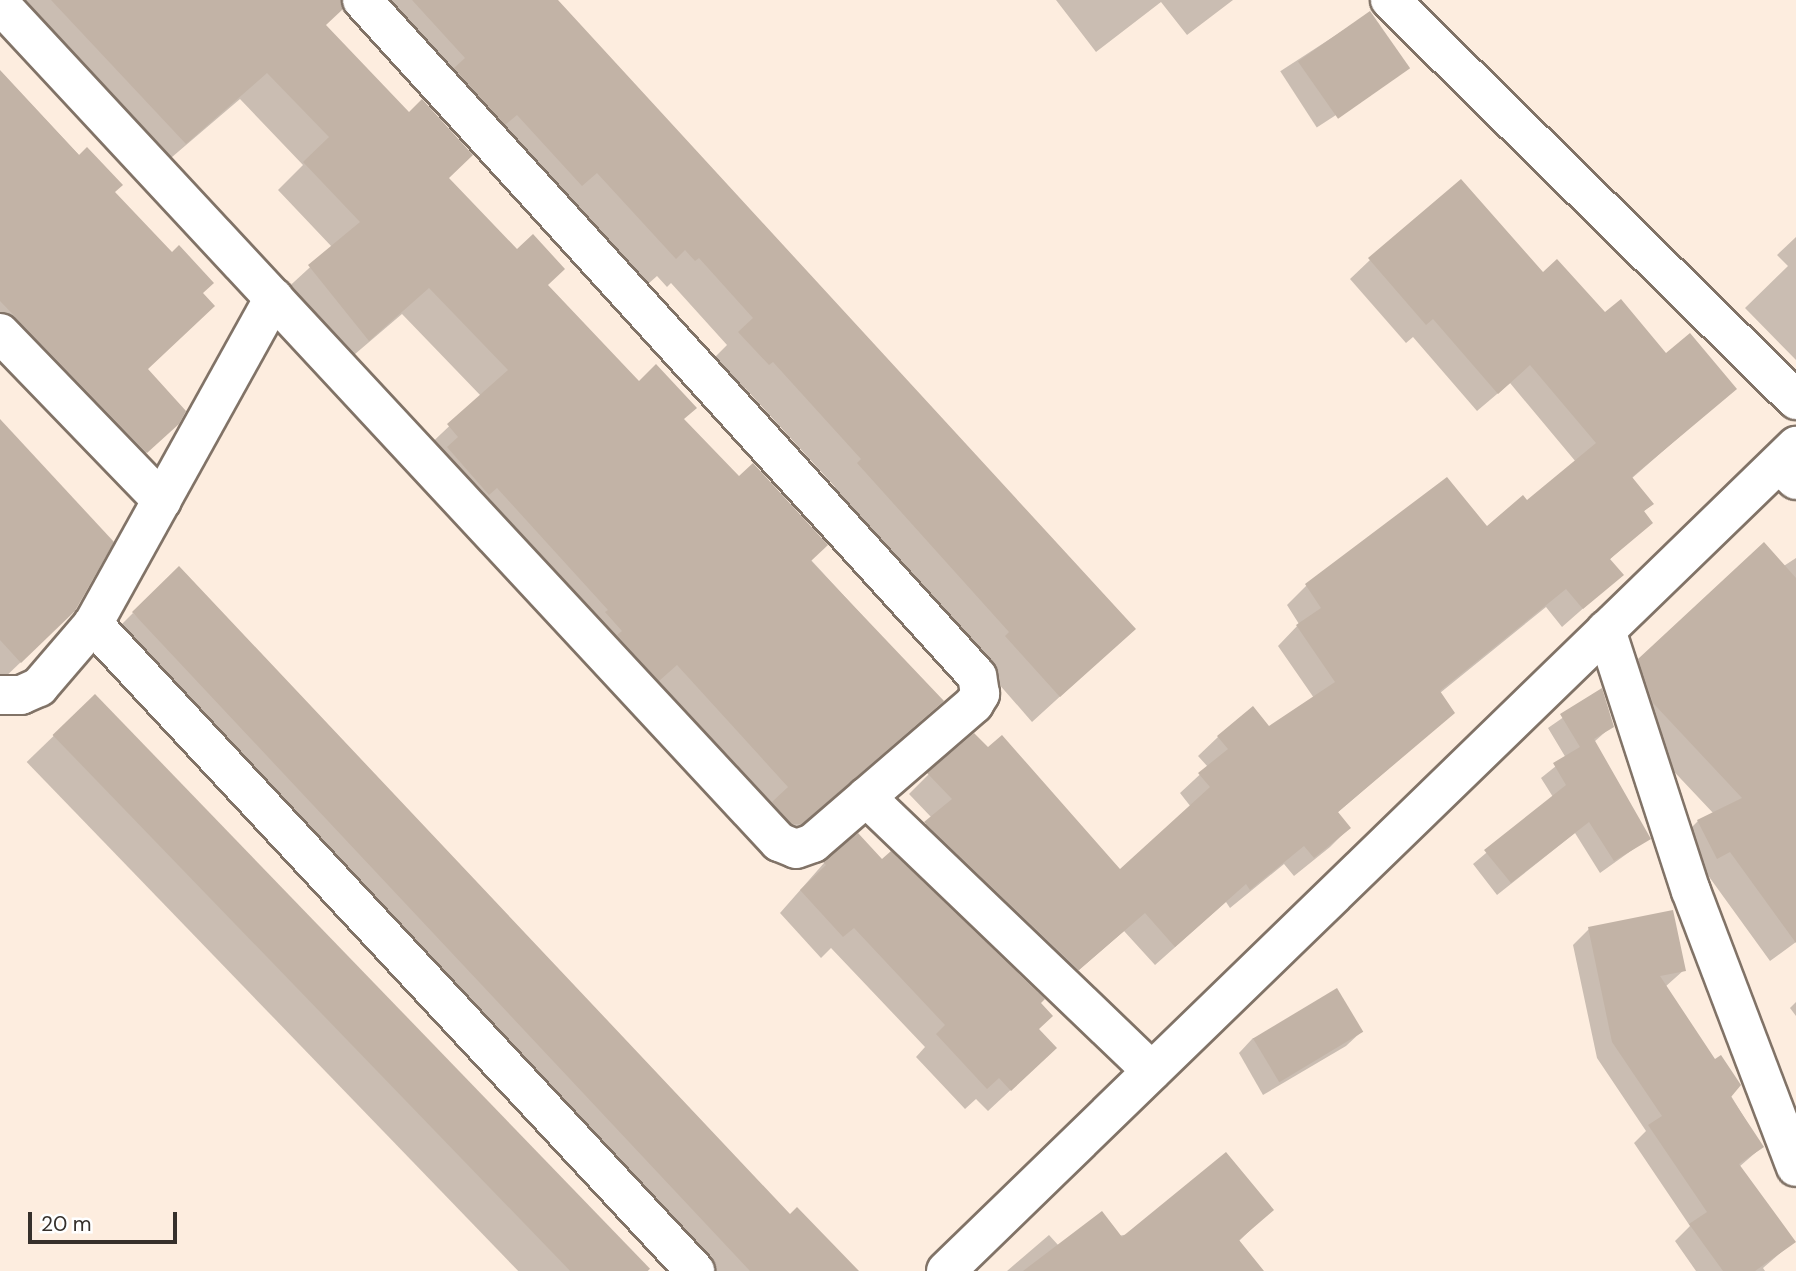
<!DOCTYPE html>
<html>
<head>
<meta charset="utf-8">
<style>
	body { margin:0 }
	#map { position:relative; width:1796px; height:1271px; overflow:hidden; background:#fdeddf; font-family:"DM Sans",sans-serif }
	div>[style] { position:absolute }
	.shadow>* { inset:0; background:#0003; transform-origin:0 0 }
	.building>* { inset:0; background:#c2b3a6; transform-origin:0 0 }
	.roads { filter:drop-shadow(2px 0 #817367) drop-shadow(-2px 0 #817367) drop-shadow(0 2px #817367) drop-shadow(0 -2px #817367) }
	.minor>* { height:38px; margin:-19px; padding:0 19px; transform-origin:19px; border-radius:19px; background:#fff }
	.secondary>* { height:38px; margin:-19px; padding:0 19px; transform-origin:19px; border-radius:19px; background:#fff }
	span { translate:-50% -50%; white-space:nowrap; text-align:center; line-height:1.15; -webkit-text-stroke:5px #fff; paint-order:stroke }
	.scale { position:absolute; left:28px; top:1212px; width:149px; height:32px; box-sizing:border-box; border:4px solid #36302b; border-top:0; padding-left:9px; font-size:21px; line-height:24px; white-space:nowrap; color:#36302b; -webkit-text-stroke:5px #fff; paint-order:stroke }
</style>
</head>
<body>
<div id="map">
	<div class="shadow">
		<div style="clip-path:polygon(0 0,339px 0,324px 25px,447px 178px,639px 383px,682px 420px,941px 701px,773px 850px,422px 452px,481px 396px,402px 314px,341px 366px,282px 293px,332px 247px,278px 190px,303px 165px,240px 99px,158px 169px)"></div>
		<div style="clip-path:polygon(361px 0,556px 0,1134px 629px,1032px 722px,831px 491px,835px 487px,745px 388px,741px 391px,712px 360px,727px 345px,671px 283px,667px 287px,657px 276px,648px 284px,569px 198px,554px 212px)"></div>
		<div style="clip-path:polygon(1056px 0,1233px 0,1187px 35px,1161px 2px,1096px 52px)"></div>
		<div style="left:1370px;top:13px;width:67px;height:107px;rotate:57deg"></div>
		<div style="clip-path:polygon(0 71px,172px 254px,201px 293px,147px 370px,178px 423px,121px 476px,0 346px)"></div>
		<div style="clip-path:polygon(1796px 237px,1796px 360px,1745px 308px,1788px 266px,1777px 255px)"></div>
		<div style="clip-path:polygon(1370px 260px,1542px 274px,1666px 355px,1734px 389px,1631px 479px,1652px 504px,1643px 512px,1651px 522px,1609px 560px,1621px 575px,1562px 627px,1546px 607px,1440px 693px,1453px 713px,1337px 813px,1349px 828px,1330px 847px,1294px 876px,1284px 864px,1230px 908px,1226px 902px,1155px 965px,1124px 931px,1058px 988px,906px 843px,932px 818px,909px 794px,929px 774px,1120px 871px,1191px 807px,1180px 793px,1208px 767px,1198px 756px,1218px 737px,1253px 709px,1269px 728px,1314px 698px,1278px 646px,1299px 624px,1287px 605px,1306px 586px,1446px 479px,1487px 528px,1527px 503px,1576px 462px,1510px 383px,1477px 411px,1413px 337px,1406px 343px,1350px 279px)"></div>
		<div style="clip-path:polygon(0 422px,46px 638px,0 682px)"></div>
		<div style="clip-path:polygon(1796px 558px,1796px 942px,1770px 961px,1707px 874px,1694px 880px,1675px 844px,1698px 821px,1714px 814px,1631px 726px,1617px 683px,1640px 660px)"></div>
		<div style="clip-path:polygon(133px 613px,790px 1216px,857px 1271px,701px 1271px,108px 638px)"></div>
		<div style="clip-path:polygon(1601px 691px,1612px 726px,1594px 742px,1649px 838px,1600px 873px,1575px 833px,1497px 895px,1473px 864px,1553px 797px,1541px 778px,1566px 758px,1548px 728px)"></div>
		<div style="left:95px;top:696px;width:795px;height:95px;rotate:46deg"></div>
		<div style="clip-path:polygon(882px 861px,1039px 1003px,1033px 1069px,988px 1111px,976px 1099px,965px 1109px,916px 1057px,925px 1047px,831px 948px,821px 958px,780px 913px,824px 863px)"></div>
		<div style="clip-path:polygon(1589px 929px,1684px 970px,1665px 987px,1762px 1147px,1739px 1167px,1793px 1242px,1763px 1268px,1765px 1271px,1696px 1271px,1675px 1241px,1690px 1226px,1634px 1143px,1646px 1131px,1597px 1058px,1573px 945px)"></div>
		<div style="clip-path:polygon(1796px 1002px,1796px 1016px,1790px 1008px)"></div>
		<div style="clip-path:polygon(1361px 1032px,1346px 1046px,1263px 1095px,1239px 1053px,1253px 1038px)"></div>
		<div style="clip-path:polygon(1271px 1210px,1238px 1242px,1262px 1271px,1007px 1271px,1049px 1235px,1059px 1246px)"></div>
	</div>
	<div class="building">
		<div style="clip-path:polygon(51px 0,341px 0,343px 9px,326px 25px,409px 112px,422px 99px,473px 155px,449px 178px,517px 249px,533px 234px,565px 269px,548px 285px,639px 381px,656px 364px,697px 408px,684px 419px,739px 476px,753px 463px,828px 545px,811px 561px,944px 701px,802px 824px,792px 824px,772px 802px,788px 787px,677px 665px,659px 681px,617px 635px,622px 631px,605px 612px,608px 610px,497px 488px,489px 495px,447px 447px,458px 437px,447px 424px,508px 370px,429px 288px,369px 341px,308px 265px,360px 222px,303px 162px,329px 137px,267px 73px,186px 144px)"></div>
		<div style="clip-path:polygon(412px 0,558px 0,1136px 629px,1060px 697px,1005px 636px,1009px 632px,857px 463px,861px 459px,773px 362px,769px 365px,738px 332px,753px 318px,699px 258px,695px 261px,685px 250px,676px 259px,597px 173px,582px 186px,517px 115px,505px 125px,454px 68px,465px 58px)"></div>
		<div style="left:1370px;top:11px;width:70px;height:88px;rotate:55deg"></div>
		<div style="clip-path:polygon(0 70px,79px 155px,87px 147px,123px 185px,115px 192px,172px 252px,179px 245px,214px 283px,203px 293px,215px 306px,148px 369px,186px 411px,179px 424px,147px 453px,0 301px)"></div>
		<div style="clip-path:polygon(1461px 179px,1543px 272px,1557px 259px,1605px 312px,1621px 299px,1666px 353px,1690px 333px,1737px 389px,1632px 477px,1654px 504px,1644px 511px,1653px 523px,1610px 559px,1624px 575px,1583px 609px,1566px 589px,1440px 691px,1455px 713px,1338px 812px,1351px 828px,1314px 858px,1304px 846px,1250px 890px,1246px 884px,1175px 947px,1145px 913px,1079px 970px,924px 822px,952px 799px,927px 773px,974px 733px,988px 747px,1002px 735px,1120px 869px,1210px 787px,1198px 773px,1228px 749px,1217px 736px,1253px 706px,1269px 726px,1335px 682px,1296px 625px,1321px 608px,1305px 584px,1447px 477px,1487px 526px,1523px 495px,1527px 500px,1596px 443px,1530px 365px,1498px 394px,1433px 319px,1426px 325px,1368px 258px)"></div>
		<div style="clip-path:polygon(0 419px,114px 542px,75px 611px,21px 663px,0 640px)"></div>
		<div style="clip-path:polygon(1764px 542px,1796px 578px,1796px 943px,1730px 852px,1717px 859px,1697px 820px,1742px 798px,1653px 703px,1638px 659px)"></div>
		<div style="clip-path:polygon(179px 566px,790px 1214px,797px 1207px,859px 1271px,750px 1271px,132px 612px)"></div>
		<div style="clip-path:polygon(1602px 688px,1614px 727px,1594px 739px,1651px 839px,1614px 861px,1589px 822px,1511px 883px,1484px 850px,1566px 785px,1553px 763px,1580px 747px,1560px 714px)"></div>
		<div style="left:95px;top:694px;width:799px;height:59px;rotate:46deg"></div>
		<div style="clip-path:polygon(858px 833px,882px 859px,891px 851px,1045px 999px,1041px 1003px,1053px 1016px,1039px 1029px,1057px 1048px,1011px 1091px,999px 1078px,987px 1089px,936px 1034px,945px 1025px,854px 928px,843px 937px,800px 890px,826px 865px,823px 862px)"></div>
		<div style="clip-path:polygon(1673px 910px,1686px 971px,1660px 976px,1715px 1059px,1721px 1055px,1741px 1085px,1731px 1097px,1764px 1147px,1739px 1164px,1796px 1242px,1755px 1271px,1723px 1271px,1689px 1224px,1707px 1212px,1648px 1125px,1662px 1116px,1612px 1042px,1588px 927px)"></div>
		<div style="left:1337px;top:988px;width:51px;height:98px;rotate:59deg"></div>
		<div style="clip-path:polygon(1226px 1152px,1274px 1210px,1239px 1240px,1264px 1271px,1023px 1271px,1102px 1211px,1122px 1237px)"></div>
	</div>
	<div class="roads">
		<div class="minor">
			<div style="left:1390px;top:0;width:570px;rotate:44.57deg"></div>
			<div style="left:0;top:4px;width:1144px;rotate:47.09deg"></div>
			<div style="left:779px;top:842px;width:18px;rotate:22deg"></div>
			<div style="left:796px;top:849px;width:18px;rotate:-19deg"></div>
			<div style="left:813px;top:843px;width:213px;rotate:-40.8deg"></div>
			<div style="left:974px;top:704px;width:12px;rotate:-59deg"></div>
			<div style="left:980px;top:694px;width:18px;rotate:-99deg"></div>
			<div style="left:977px;top:676px;width:914px;rotate:-132.29deg"></div>
			<div style="left:0;top:333px;width:233px;rotate:46deg"></div>
			<div style="left:1781px;top:465px;width:21px;rotate:45deg"></div>
			<div style="left:93px;top:624px;width:884px;rotate:47.06deg"></div>
			<div style="left:1606px;top:630px;width:274px;rotate:72deg"></div>
			<div style="left:1691px;top:891px;width:295px;rotate:69.2deg"></div>
			<div style="left:0;top:695px;width:21px"></div>
			<div style="left:21px;top:695px;width:20px;rotate:-24deg"></div>
			<div style="left:39px;top:687px;width:83px;rotate:-49.4deg"></div>
			<div style="left:93px;top:624px;width:373px;rotate:-61deg"></div>
			<div style="left:866px;top:797px;width:396px;rotate:43.8deg"></div>
		</div>
		<div class="secondary">
			<div style="left:946px;top:1271px;width:1185px;rotate:-44.14deg"></div>
		</div>
	</div>
	<div class="scale">20 m</div>
</div>
</body>
</html>
